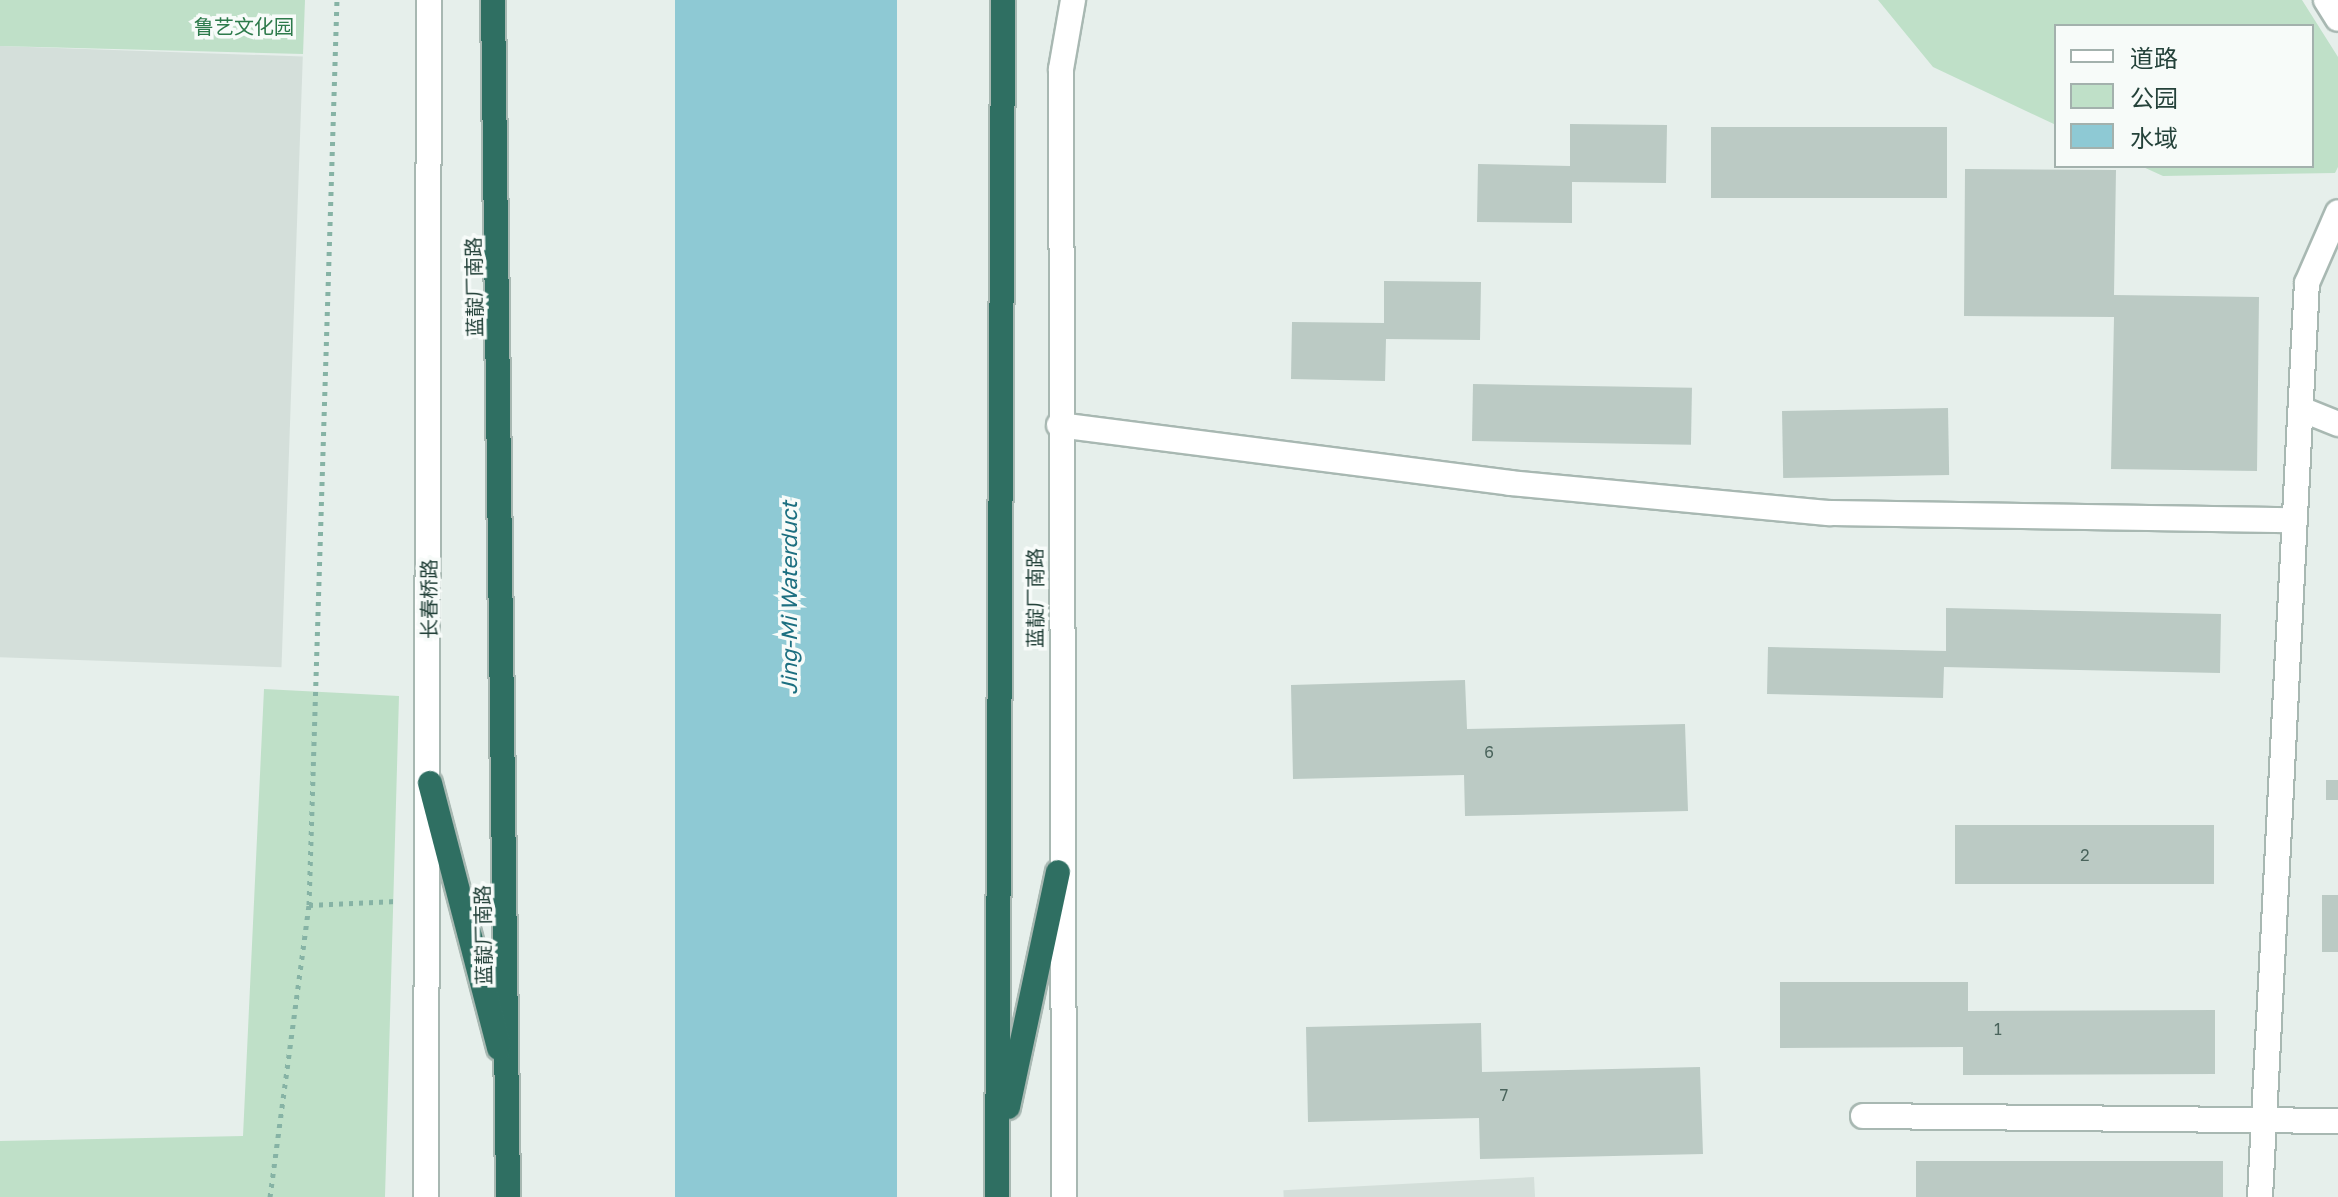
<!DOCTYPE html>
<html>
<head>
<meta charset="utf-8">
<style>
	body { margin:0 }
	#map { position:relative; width:2338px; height:1197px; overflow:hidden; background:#e6efeb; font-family:"Golos Text","Noto Sans SC",sans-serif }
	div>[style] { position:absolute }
	.built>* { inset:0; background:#d4dfda; transform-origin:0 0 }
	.green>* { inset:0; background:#bfe0c8 }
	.water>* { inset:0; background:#8ec9d4; transform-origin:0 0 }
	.building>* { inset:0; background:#bbcac4; transform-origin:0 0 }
	.path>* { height:5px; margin-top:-2.5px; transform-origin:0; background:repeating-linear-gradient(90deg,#86b3a5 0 4px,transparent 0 10px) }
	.roads { filter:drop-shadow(2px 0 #a8b8b2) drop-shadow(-2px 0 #a8b8b2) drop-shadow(0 2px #a8b8b2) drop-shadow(0 -2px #a8b8b2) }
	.street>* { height:24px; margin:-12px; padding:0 12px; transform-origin:12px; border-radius:12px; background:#fff }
	.secondary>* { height:24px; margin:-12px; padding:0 12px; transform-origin:12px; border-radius:12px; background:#fff }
	.highway>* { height:24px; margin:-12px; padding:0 12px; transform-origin:12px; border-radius:12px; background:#2f6f62 }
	span { translate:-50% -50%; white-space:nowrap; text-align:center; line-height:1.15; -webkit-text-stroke:7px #f7fbf9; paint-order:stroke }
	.number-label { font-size:16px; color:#4a645c }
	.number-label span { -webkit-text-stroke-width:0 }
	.park-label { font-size:20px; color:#2d7a4b }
	.street-label { font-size:20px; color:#24423a }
	.water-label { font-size:22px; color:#1c6f80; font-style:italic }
	.legend { position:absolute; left:2054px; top:24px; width:260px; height:144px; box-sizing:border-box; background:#f7fbf9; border:2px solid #a3b1ad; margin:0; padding:10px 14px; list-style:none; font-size:24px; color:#24423a }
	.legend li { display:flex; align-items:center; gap:16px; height:40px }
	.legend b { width:40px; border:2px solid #a3b1ad }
</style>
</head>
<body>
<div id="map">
	<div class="built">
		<div style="left:0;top:46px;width:303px;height:611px;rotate:2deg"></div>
		<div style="left:1534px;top:1177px;width:20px;height:251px;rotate:87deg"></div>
	</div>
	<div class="green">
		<div style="clip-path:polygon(0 0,305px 0,303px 54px,0 46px)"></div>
		<div style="clip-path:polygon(1878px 0,2302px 0,2338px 57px,2338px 167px,2335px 173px,2163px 176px,2141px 166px,2312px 166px,2312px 26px,2056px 26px,2056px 125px,1933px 67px)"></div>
		<div style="clip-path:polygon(264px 689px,399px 696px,385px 1197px,0 1197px,0 1141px,243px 1136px)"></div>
	</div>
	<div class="water">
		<div style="left:675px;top:0;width:222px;height:1197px"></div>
	</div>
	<div class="building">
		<div style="clip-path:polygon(1570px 124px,1667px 125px,1666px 183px,1572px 182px,1572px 223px,1477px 222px,1478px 164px,1570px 166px)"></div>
		<div style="left:1711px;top:127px;width:236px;height:71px"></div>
		<div style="clip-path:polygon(1965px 169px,2116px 170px,2114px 295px,2259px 297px,2257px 471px,2111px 469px,2114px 317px,1964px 316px)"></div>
		<div style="clip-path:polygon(1384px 281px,1481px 282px,1480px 340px,1386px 339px,1385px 381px,1291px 379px,1292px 322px,1384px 323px)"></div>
		<div style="left:1473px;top:384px;width:219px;height:57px;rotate:1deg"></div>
		<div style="left:1948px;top:408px;width:67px;height:166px;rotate:89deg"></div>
		<div style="clip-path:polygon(1946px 608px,2221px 614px,2220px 673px,1944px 667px,1943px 698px,1767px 694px,1768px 647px,1946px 651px)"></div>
		<div style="clip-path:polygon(1465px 680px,1467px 729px,1685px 724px,1688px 811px,1465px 816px,1464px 775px,1293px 779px,1291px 685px)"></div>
		<div style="left:2326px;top:780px;width:12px;height:20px"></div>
		<div style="left:2214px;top:825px;width:59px;height:259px;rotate:90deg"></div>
		<div style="left:2322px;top:895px;width:16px;height:57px"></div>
		<div style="clip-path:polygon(1780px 982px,1968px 982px,1968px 1011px,2215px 1010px,2215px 1074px,1963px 1075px,1963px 1047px,1780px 1048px)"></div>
		<div style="clip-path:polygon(1481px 1023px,1482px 1072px,1700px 1067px,1703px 1154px,1480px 1159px,1479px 1118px,1308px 1122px,1306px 1027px)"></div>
		<div style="left:1916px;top:1161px;width:307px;height:36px"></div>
	</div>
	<div class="path">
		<div style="left:309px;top:905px;width:905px;rotate:-88.23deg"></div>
		<div style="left:270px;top:1197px;width:295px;rotate:-82.4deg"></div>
		<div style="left:309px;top:905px;width:88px;rotate:-2.6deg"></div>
	</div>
	<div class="roads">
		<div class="street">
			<div style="left:2326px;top:0;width:22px;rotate:58deg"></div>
			<div style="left:2301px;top:409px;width:40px;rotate:22deg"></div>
			<div style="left:1059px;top:425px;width:455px;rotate:7.3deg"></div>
			<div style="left:1510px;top:483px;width:320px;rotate:5.4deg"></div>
			<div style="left:1829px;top:513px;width:466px;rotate:0.9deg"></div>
			<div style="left:1863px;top:1116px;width:475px;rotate:0.6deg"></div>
			<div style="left:2260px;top:1197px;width:915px;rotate:-87.06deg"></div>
			<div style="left:2307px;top:283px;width:77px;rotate:-66.4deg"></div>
		</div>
		<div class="secondary">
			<div style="left:426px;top:1197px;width:1197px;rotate:-89.86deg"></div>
			<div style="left:1064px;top:1197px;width:1128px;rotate:-90.15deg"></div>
			<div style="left:1061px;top:69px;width:70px;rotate:-80.1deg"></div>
		</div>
		<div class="highway">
			<div style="left:493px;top:0;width:1197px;rotate:89.28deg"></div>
			<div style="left:430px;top:783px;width:274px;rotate:75.4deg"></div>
			<div style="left:1008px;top:1107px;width:240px;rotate:-78deg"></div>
			<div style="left:997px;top:1197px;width:1197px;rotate:-89.71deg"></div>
		</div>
	</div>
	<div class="number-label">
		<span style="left:1489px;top:752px">6</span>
		<span style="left:2085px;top:855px">2</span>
		<span style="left:1998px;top:1029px">1</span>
		<span style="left:1504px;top:1095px">7</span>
	</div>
	<div class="park-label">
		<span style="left:244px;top:26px">鲁艺文化园</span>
	</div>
	<div class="street-label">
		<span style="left:474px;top:287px;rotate:-91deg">蓝靛厂南路</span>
		<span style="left:1035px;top:598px;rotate:-90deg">蓝靛厂南路</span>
		<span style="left:429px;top:599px;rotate:-90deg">长春桥路</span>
		<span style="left:483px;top:935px;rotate:-91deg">蓝靛厂南路</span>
	</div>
	<div class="water-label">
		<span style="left:789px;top:598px;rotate:-90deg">Jing-Mi Waterduct</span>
	</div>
	<ul class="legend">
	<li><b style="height:10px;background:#fff"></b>道路</li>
	<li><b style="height:22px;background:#bfe0c8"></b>公园</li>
	<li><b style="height:22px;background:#8ec9d4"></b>水域</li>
	</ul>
</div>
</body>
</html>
